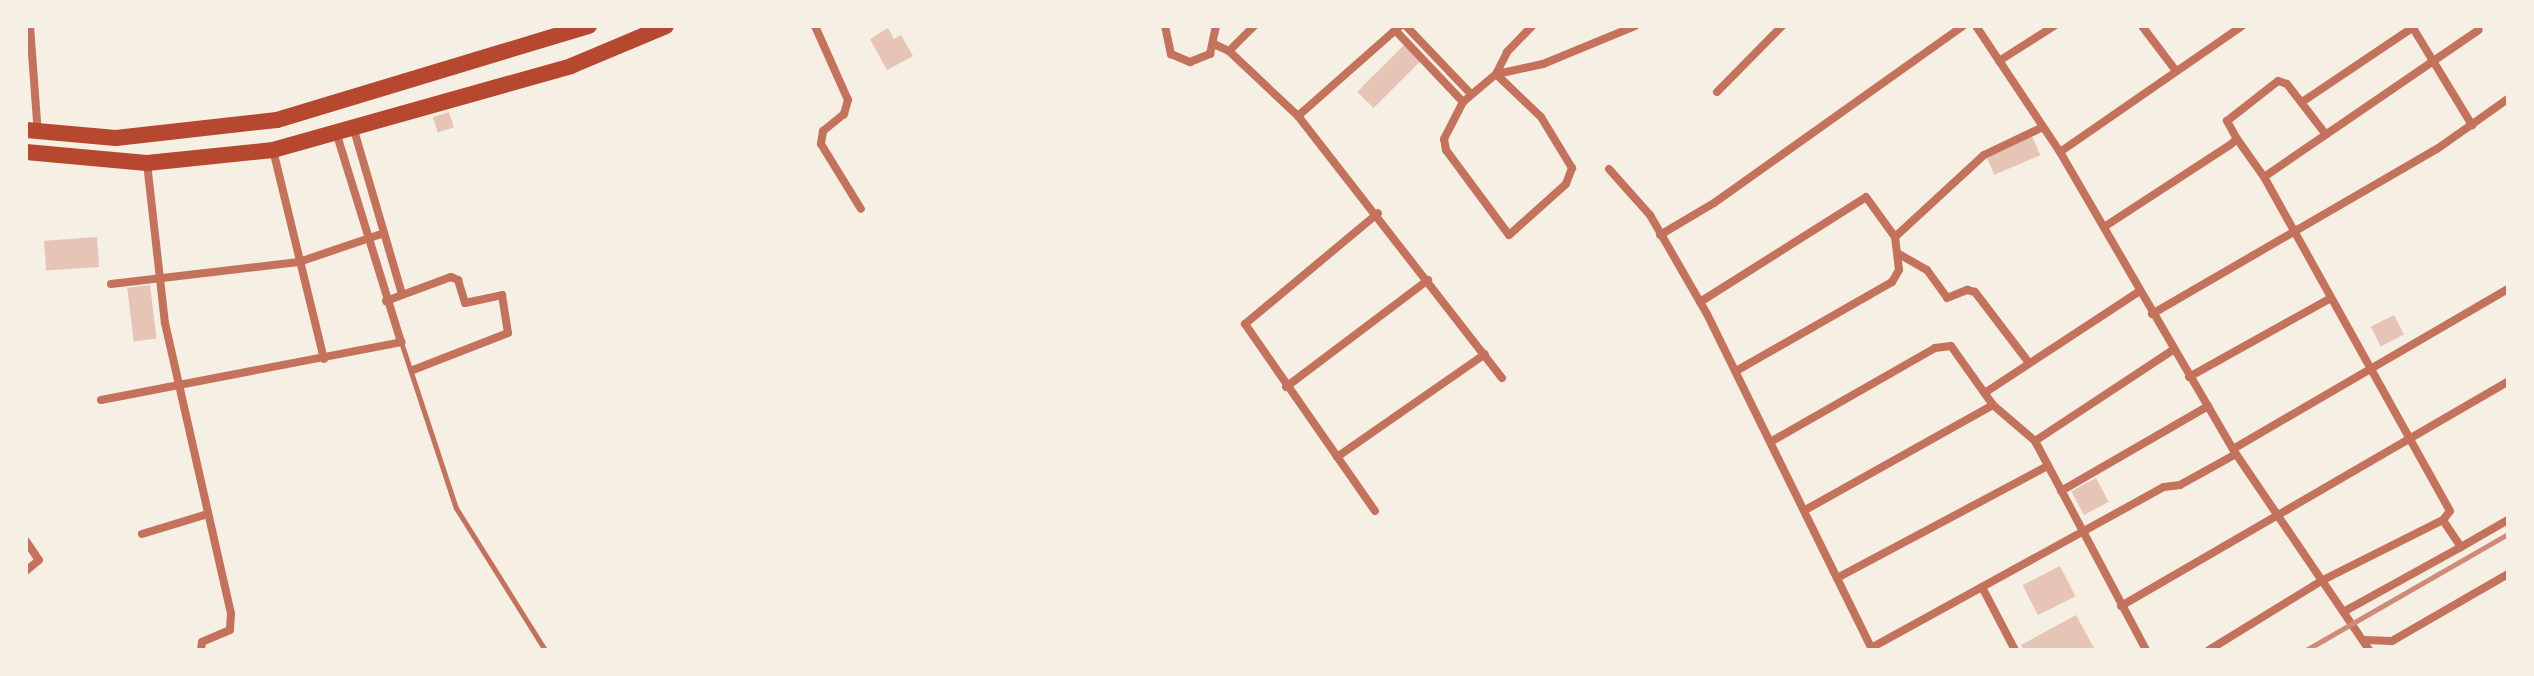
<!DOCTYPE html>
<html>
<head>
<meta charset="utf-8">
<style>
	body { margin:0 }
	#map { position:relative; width:2534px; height:676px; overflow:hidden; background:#f6efe4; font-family:Arial,sans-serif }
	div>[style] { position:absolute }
	.building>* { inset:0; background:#e6c5b7; transform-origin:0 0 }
	.service>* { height:5px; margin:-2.5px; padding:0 2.5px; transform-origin:2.5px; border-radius:2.5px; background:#c5725c }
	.minor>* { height:8px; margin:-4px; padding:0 4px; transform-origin:4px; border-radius:4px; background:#c5725c }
	.trunk>* { height:16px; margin:-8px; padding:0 8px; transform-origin:8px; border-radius:8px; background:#b5482f }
	.rail>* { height:5px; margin:-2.5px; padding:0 2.5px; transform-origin:2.5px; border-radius:2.5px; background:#cf8b77 }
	span { translate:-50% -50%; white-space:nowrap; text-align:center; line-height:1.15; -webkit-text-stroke:8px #f6efe4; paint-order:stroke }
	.frame { position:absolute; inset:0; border:28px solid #f6efe4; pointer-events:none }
</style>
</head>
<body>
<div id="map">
	<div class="building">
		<div style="clip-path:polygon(888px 28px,894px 39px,901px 35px,913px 56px,887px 70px,870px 39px)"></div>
		<div style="left:1406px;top:43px;width:23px;height:69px;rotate:45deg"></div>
		<div style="left:449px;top:112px;width:16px;height:17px;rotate:72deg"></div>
		<div style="left:2032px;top:136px;width:21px;height:50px;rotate:67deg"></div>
		<div style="left:97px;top:237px;width:30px;height:53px;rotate:86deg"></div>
		<div style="left:150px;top:285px;width:54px;height:23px;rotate:83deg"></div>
		<div style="left:2394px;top:315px;width:22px;height:26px;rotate:63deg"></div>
		<div style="left:2096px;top:478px;width:27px;height:28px;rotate:62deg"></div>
		<div style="left:2060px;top:566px;width:34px;height:42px;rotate:63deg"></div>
		<div style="clip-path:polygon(2076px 615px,2095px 650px,2024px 650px,2021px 645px)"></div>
	</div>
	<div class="service">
		<div style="left:401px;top:342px;width:175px;rotate:71.7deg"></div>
		<div style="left:456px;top:508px;width:168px;rotate:57.9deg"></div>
	</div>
	<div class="minor">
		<div style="left:30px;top:26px;width:108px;rotate:85.8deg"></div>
		<div style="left:815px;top:26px;width:81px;rotate:66deg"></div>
		<div style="left:848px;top:100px;width:15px;rotate:106deg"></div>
		<div style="left:844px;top:114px;width:27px;rotate:141deg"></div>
		<div style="left:823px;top:131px;width:13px;rotate:99deg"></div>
		<div style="left:821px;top:144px;width:76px;rotate:58.4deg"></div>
		<div style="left:1165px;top:26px;width:29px;rotate:78deg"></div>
		<div style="left:1171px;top:54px;width:21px;rotate:23deg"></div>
		<div style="left:1190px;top:62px;width:22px;rotate:-22deg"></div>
		<div style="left:1210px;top:54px;width:29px;rotate:-78deg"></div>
		<div style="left:1406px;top:26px;width:94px;rotate:46.3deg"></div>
		<div style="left:1976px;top:26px;width:151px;rotate:56.3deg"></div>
		<div style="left:2060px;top:152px;width:350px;rotate:59.8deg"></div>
		<div style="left:2236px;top:454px;width:237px;rotate:55.8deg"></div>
		<div style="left:2142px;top:26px;width:56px;rotate:52.9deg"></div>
		<div style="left:2413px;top:28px;width:114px;rotate:58.7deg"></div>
		<div style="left:1395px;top:30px;width:99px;rotate:46.6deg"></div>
		<div style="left:1216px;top:45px;width:14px;rotate:25deg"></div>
		<div style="left:1229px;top:51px;width:95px;rotate:43.3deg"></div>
		<div style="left:1298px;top:116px;width:332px;rotate:52.1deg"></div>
		<div style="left:1229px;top:51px;width:35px;rotate:-45deg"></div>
		<div style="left:1999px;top:61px;width:65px;rotate:-32.5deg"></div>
		<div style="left:1496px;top:74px;width:62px;rotate:43.7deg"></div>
		<div style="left:1541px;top:117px;width:60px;rotate:58.7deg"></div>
		<div style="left:1572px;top:168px;width:17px;rotate:111deg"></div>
		<div style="left:1566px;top:184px;width:76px;rotate:138.2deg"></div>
		<div style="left:1509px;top:235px;width:106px;rotate:-126.5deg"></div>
		<div style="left:1446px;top:150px;width:11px;rotate:-100deg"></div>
		<div style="left:1444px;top:139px;width:42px;rotate:-62.8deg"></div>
		<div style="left:1463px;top:102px;width:43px;rotate:-40.3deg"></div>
		<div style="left:1496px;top:74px;width:25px;rotate:-63deg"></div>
		<div style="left:1507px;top:52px;width:36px;rotate:-46deg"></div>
		<div style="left:1497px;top:74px;width:47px;rotate:-12.3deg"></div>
		<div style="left:1543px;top:64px;width:100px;rotate:-22.4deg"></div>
		<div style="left:1717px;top:92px;width:93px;rotate:-45.4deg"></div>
		<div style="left:2302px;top:102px;width:136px;rotate:-33.9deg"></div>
		<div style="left:1298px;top:116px;width:136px;rotate:-41.4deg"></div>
		<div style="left:354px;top:130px;width:171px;rotate:73.7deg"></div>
		<div style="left:273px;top:150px;width:215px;rotate:76.3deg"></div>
		<div style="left:2060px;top:152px;width:221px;rotate:-34.7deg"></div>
		<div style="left:147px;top:163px;width:161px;rotate:83.6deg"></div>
		<div style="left:165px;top:323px;width:298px;rotate:77.2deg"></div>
		<div style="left:231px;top:614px;width:16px;rotate:94deg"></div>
		<div style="left:230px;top:630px;width:30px;rotate:157deg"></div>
		<div style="left:202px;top:642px;width:8px;rotate:97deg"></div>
		<div style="left:1609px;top:169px;width:62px;rotate:48.3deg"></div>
		<div style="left:1650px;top:215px;width:114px;rotate:60.1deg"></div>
		<div style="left:1707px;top:314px;width:374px;rotate:63.8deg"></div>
		<div style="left:2264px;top:177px;width:260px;rotate:-34.4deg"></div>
		<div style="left:2104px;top:227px;width:150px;rotate:-33.1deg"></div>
		<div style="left:2230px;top:145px;width:9px;rotate:-41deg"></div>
		<div style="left:2237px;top:139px;width:21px;rotate:-119deg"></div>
		<div style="left:2227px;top:121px;width:65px;rotate:-38.1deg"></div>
		<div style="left:2278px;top:81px;width:9px;rotate:18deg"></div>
		<div style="left:2287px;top:84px;width:61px;rotate:52.4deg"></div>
		<div style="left:1660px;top:235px;width:63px;rotate:-30.7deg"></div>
		<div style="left:1714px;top:203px;width:305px;rotate:-35.4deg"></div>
		<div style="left:1895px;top:237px;width:121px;rotate:-42.7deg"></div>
		<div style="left:1984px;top:155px;width:65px;rotate:-25.4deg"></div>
		<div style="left:1899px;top:254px;width:32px;rotate:30deg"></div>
		<div style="left:1927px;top:270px;width:34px;rotate:54deg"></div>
		<div style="left:1947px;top:298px;width:22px;rotate:-22deg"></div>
		<div style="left:1967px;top:290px;width:8px;rotate:14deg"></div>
		<div style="left:1975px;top:292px;width:89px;rotate:52.7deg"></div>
		<div style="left:111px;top:284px;width:189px;rotate:-6.7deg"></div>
		<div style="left:299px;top:262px;width:90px;rotate:-18.8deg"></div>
		<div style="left:386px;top:301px;width:69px;rotate:-20.3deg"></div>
		<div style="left:451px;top:277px;width:8px;rotate:23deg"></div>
		<div style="left:458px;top:280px;width:24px;rotate:73deg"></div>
		<div style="left:465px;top:303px;width:38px;rotate:-12deg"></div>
		<div style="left:502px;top:295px;width:38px;rotate:81deg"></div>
		<div style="left:508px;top:333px;width:102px;rotate:158.7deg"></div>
		<div style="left:1700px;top:302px;width:196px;rotate:-32.3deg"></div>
		<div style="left:1866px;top:197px;width:49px;rotate:54.1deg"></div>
		<div style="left:1895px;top:237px;width:33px;rotate:83deg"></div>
		<div style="left:1899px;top:270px;width:14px;rotate:120deg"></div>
		<div style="left:1892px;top:282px;width:180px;rotate:150.3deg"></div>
		<div style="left:2152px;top:314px;width:329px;rotate:-30.1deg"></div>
		<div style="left:2437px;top:149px;width:87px;rotate:-35.2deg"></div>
		<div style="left:2189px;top:377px;width:162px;rotate:-29.1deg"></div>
		<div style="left:1286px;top:387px;width:178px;rotate:-37deg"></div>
		<div style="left:1986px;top:392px;width:182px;rotate:-33.3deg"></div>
		<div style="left:101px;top:400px;width:306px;rotate:-10.9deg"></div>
		<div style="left:401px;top:342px;width:217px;rotate:-107.2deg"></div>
		<div style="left:1772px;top:441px;width:188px;rotate:-29.7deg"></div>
		<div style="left:1935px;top:348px;width:16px;rotate:-7deg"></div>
		<div style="left:1951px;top:346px;width:72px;rotate:54.6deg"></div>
		<div style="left:1993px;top:405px;width:55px;rotate:40.6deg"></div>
		<div style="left:2035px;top:441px;width:237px;rotate:62deg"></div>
		<div style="left:2035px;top:441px;width:165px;rotate:-33.4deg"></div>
		<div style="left:2233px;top:449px;width:318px;rotate:-30.2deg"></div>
		<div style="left:1337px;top:457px;width:180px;rotate:-34.8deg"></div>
		<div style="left:2061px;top:491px;width:170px;rotate:-30deg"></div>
		<div style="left:1807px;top:509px;width:213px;rotate:-29.2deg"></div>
		<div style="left:1375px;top:511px;width:228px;rotate:-124.8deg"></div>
		<div style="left:1245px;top:324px;width:173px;rotate:-39.8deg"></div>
		<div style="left:142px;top:534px;width:69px;rotate:-16.9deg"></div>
		<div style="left:26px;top:541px;width:23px;rotate:56deg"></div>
		<div style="left:39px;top:560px;width:17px;rotate:140deg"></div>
		<div style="left:2461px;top:547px;width:54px;rotate:-29.9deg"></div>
		<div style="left:1837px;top:578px;width:239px;rotate:-28deg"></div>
		<div style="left:1982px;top:587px;width:71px;rotate:62.4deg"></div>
		<div style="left:2121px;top:606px;width:447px;rotate:-30.1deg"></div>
		<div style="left:2345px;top:611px;width:132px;rotate:-28.9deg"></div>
		<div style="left:2461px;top:547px;width:32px;rotate:-124deg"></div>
		<div style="left:2365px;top:640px;width:27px;rotate:2deg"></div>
		<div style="left:2392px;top:641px;width:134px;rotate:-30deg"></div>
		<div style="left:1871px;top:648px;width:334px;rotate:-28.8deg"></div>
		<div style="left:2164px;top:487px;width:16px;rotate:-7deg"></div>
		<div style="left:2180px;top:485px;width:64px;rotate:-29deg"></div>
		<div style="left:2209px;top:650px;width:132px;rotate:-31.6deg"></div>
		<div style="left:2321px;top:581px;width:136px;rotate:-26.6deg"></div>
		<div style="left:2443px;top:520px;width:11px;rotate:-52deg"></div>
		<div style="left:2450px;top:511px;width:382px;rotate:-119.1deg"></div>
		<div style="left:2264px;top:177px;width:47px;rotate:-125.4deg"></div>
	</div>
	<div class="trunk">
		<div style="left:26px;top:130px;width:90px;rotate:5.1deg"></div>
		<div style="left:116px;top:138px;width:162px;rotate:-6.4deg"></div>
		<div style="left:277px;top:120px;width:326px;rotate:-16.8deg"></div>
		<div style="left:26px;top:152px;width:121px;rotate:5.2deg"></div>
		<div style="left:147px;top:163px;width:127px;rotate:-5.9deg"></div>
		<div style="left:273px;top:150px;width:310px;rotate:-15.7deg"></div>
		<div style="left:571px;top:66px;width:103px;rotate:-22.8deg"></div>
	</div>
	<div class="rail">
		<div style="left:2306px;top:650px;width:233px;rotate:-29.9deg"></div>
	</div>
	<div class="frame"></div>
</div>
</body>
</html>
